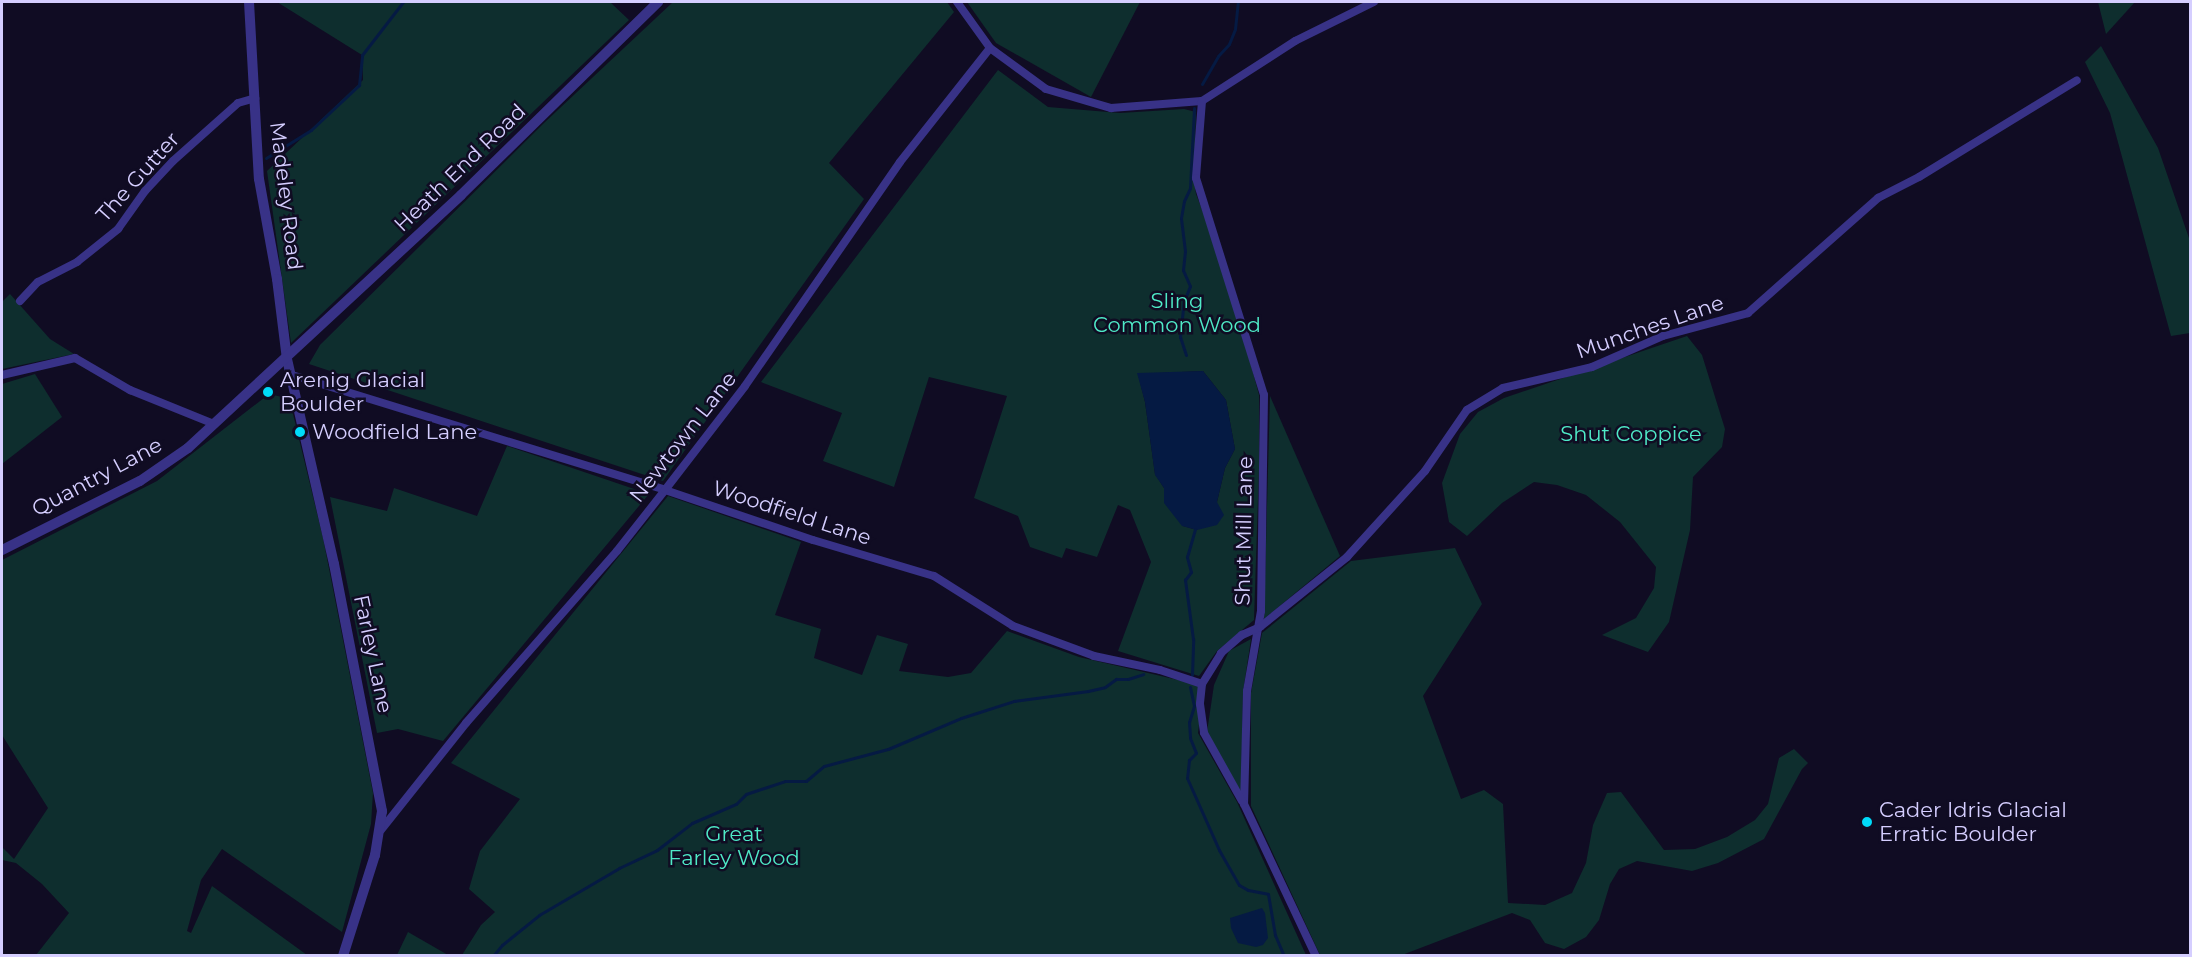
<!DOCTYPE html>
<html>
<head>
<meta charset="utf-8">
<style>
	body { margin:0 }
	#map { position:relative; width:2192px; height:957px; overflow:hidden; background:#100c23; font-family:Montserrat,sans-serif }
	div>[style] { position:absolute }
	.green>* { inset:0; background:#0e2e2e }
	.water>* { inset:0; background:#051a43 }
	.stream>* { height:3px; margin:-1.5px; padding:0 1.5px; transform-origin:1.5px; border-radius:1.5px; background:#051a43 }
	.minor>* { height:8px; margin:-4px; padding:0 4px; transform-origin:4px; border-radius:4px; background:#383287 }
	.tertiary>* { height:10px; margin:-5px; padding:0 5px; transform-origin:5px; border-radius:5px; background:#383287 }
	.dots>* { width:16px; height:16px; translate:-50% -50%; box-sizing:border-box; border:3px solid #100c23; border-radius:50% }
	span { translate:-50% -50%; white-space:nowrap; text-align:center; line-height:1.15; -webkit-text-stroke:5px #100c23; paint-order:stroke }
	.street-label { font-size:21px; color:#d5ceff }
	.park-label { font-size:21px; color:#4feac7 }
	.poi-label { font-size:21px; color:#d5ceff }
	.left { translate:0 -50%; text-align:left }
	.frame { position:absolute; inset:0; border:3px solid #d5ceff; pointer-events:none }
</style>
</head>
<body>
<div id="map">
	<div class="green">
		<div style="clip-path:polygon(277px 2px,610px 2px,629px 20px,291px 343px,267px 171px,363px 80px,362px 55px)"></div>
		<div style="clip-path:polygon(673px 2px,947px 2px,954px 12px,829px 163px,864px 199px,663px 481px,309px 364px,320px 345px,544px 123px)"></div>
		<div style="clip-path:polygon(967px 2px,1140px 2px,1091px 97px,996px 43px)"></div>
		<div style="clip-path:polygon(2098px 2px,2135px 2px,2106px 34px)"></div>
		<div style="clip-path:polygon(2101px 46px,2158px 148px,2190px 241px,2190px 333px,2171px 336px,2110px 113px,2085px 62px)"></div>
		<div style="clip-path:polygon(evenodd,998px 70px,1048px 107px,1120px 113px,1184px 109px,1196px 112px,1194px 180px,1196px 194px,1226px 271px,1259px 395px,1259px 469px,1254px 620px,1217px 651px,1199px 676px,1118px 651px,1151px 562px,1130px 510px,1118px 505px,1097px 557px,1066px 548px,1062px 558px,1030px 547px,1018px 516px,974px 498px,1007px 396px,929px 377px,894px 487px,823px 461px,842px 413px,761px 382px,998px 70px,1203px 371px,1226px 400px,1235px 449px,1225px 468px,1217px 502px,1197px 530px,1183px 526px,1165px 503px,1164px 488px,1155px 474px,1145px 402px,1138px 374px,1203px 371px)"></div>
		<div style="clip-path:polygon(10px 294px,50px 339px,74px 354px,2px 369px,2px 302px)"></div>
		<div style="clip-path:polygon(1687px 336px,1702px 355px,1725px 429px,1722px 447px,1693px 477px,1690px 530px,1669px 622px,1648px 652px,1602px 635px,1636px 618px,1654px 588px,1656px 567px,1620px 522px,1586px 495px,1557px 485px,1534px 482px,1502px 503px,1467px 536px,1449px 522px,1442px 483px,1460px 434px,1478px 412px,1504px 398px)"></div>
		<div style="clip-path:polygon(35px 374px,62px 417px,2px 464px,2px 384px)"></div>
		<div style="clip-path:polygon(269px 394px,282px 397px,293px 414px,323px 538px,373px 793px,371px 824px,342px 932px,222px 849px,201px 880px,187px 931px,191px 933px,212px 886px,307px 955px,36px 955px,69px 913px,42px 884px,16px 863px,2px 860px,2px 847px,14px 859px,48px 808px,2px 735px,2px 560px,157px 481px)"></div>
		<div style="clip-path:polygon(1270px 396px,1340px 556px,1264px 619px)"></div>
		<div style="clip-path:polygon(507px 446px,649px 494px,443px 741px,398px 729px,377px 733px,330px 497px,387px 511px,394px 488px,477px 516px)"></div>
		<div style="clip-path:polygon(668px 496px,801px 542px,775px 615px,821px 629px,814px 658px,862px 675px,877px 635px,908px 644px,899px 671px,948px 677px,971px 673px,1007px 631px,1079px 657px,1204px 686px,1198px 733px,1237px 802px,1306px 955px,462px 955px,481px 925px,495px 912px,469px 889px,480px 851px,520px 799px,451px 763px)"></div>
		<div style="clip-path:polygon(1455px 548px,1482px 604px,1423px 696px,1461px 799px,1484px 790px,1503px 804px,1508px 903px,1545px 905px,1572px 893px,1586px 863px,1593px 825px,1607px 793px,1621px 792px,1664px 850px,1695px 849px,1727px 837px,1755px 820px,1768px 804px,1779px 758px,1794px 749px,1808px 763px,1802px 769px,1764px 839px,1718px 863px,1692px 871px,1637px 861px,1619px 869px,1610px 884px,1599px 920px,1586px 937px,1564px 949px,1545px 943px,1530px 920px,1512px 913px,1402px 955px,1320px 955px,1251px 806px,1251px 693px,1262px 633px,1351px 561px)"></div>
		<div style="clip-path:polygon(1251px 639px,1243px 692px,1241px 792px,1207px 732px,1214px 685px,1229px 651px)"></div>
		<div style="clip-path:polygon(408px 932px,448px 955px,397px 955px)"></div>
	</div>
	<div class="water">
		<div style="clip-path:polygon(1203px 371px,1226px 400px,1235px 449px,1225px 468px,1217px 502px,1224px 515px,1217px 525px,1197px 530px,1182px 526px,1164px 503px,1164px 488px,1155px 475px,1145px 402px,1137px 373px)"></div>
		<div style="clip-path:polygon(1262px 908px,1265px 913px,1268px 938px,1263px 945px,1256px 947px,1238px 943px,1231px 928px,1230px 918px)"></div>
	</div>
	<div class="stream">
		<div style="left:1202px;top:84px;width:32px;rotate:-60deg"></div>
		<div style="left:1218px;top:56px;width:16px;rotate:-47deg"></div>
		<div style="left:1229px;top:44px;width:16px;rotate:-68deg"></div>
		<div style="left:1235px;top:29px;width:27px;rotate:-84deg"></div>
		<div style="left:266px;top:158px;width:53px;rotate:-31.9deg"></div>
		<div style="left:311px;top:130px;width:66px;rotate:-43.2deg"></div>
		<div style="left:359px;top:85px;width:30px;rotate:-84deg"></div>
		<div style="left:362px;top:55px;width:67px;rotate:-52.3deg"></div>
		<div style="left:1186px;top:355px;width:19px;rotate:-108deg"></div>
		<div style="left:1180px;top:337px;width:36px;rotate:-84deg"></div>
		<div style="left:1184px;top:301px;width:16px;rotate:-68deg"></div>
		<div style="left:1190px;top:286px;width:17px;rotate:-114deg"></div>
		<div style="left:1183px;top:270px;width:19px;rotate:-84deg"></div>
		<div style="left:1185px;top:251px;width:33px;rotate:-97deg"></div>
		<div style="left:1181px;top:218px;width:17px;rotate:-80deg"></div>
		<div style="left:1184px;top:201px;width:14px;rotate:-65deg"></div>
		<div style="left:1190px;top:188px;width:80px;rotate:-87.1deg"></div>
		<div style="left:1192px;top:675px;width:36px;rotate:-88deg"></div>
		<div style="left:1193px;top:639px;width:60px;rotate:-97.7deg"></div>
		<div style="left:1185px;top:580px;width:10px;rotate:-53deg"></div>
		<div style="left:1191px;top:572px;width:16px;rotate:-105deg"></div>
		<div style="left:1187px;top:557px;width:29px;rotate:-74deg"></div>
		<div style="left:1190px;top:687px;width:19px;rotate:78deg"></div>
		<div style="left:1194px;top:706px;width:17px;rotate:107deg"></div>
		<div style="left:1189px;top:722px;width:16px;rotate:86deg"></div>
		<div style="left:1190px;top:738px;width:16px;rotate:68deg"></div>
		<div style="left:1196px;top:753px;width:10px;rotate:135deg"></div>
		<div style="left:1189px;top:760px;width:18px;rotate:96deg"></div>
		<div style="left:1187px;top:778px;width:79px;rotate:66deg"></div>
		<div style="left:1219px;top:850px;width:40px;rotate:60.3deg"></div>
		<div style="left:1239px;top:885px;width:10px;rotate:29deg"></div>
		<div style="left:1248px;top:890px;width:20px;rotate:11deg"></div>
		<div style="left:1268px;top:894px;width:42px;rotate:80.3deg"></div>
		<div style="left:1275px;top:935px;width:23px;rotate:67deg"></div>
		<div style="left:493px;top:956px;width:14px;rotate:-51deg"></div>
		<div style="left:502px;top:945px;width:48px;rotate:-39deg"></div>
		<div style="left:539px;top:915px;width:93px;rotate:-30.4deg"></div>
		<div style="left:619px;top:868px;width:42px;rotate:-25.3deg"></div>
		<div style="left:657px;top:850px;width:44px;rotate:-37.6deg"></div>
		<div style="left:692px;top:823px;width:48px;rotate:-23.4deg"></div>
		<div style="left:736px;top:804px;width:14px;rotate:-45deg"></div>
		<div style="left:746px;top:794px;width:41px;rotate:-18.4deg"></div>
		<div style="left:785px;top:781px;width:21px"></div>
		<div style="left:806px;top:781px;width:23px;rotate:-40deg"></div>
		<div style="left:824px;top:766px;width:66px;rotate:-14.9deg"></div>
		<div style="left:888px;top:749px;width:79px;rotate:-23deg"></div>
		<div style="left:961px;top:718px;width:56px;rotate:-17.8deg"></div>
		<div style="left:1014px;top:701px;width:75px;rotate:-7.7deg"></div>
		<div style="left:1088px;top:691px;width:17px;rotate:-13deg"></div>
		<div style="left:1105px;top:687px;width:14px;rotate:-36deg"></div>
		<div style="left:1116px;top:679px;width:12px"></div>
		<div style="left:1128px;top:679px;width:16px;rotate:-18deg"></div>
	</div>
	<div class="minor">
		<div style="left:957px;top:2px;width:57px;rotate:54.3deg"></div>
		<div style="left:990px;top:48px;width:69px;rotate:36.2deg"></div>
		<div style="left:1046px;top:89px;width:68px;rotate:16.3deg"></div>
		<div style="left:1111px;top:108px;width:91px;rotate:-4.4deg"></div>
		<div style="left:1202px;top:101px;width:111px;rotate:-32.8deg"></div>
		<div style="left:1295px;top:41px;width:88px;rotate:-26.3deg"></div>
		<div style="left:1202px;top:101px;width:77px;rotate:94.5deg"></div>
		<div style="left:1196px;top:178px;width:227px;rotate:72.6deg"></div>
		<div style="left:1264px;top:395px;width:216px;rotate:90.8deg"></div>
		<div style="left:1261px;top:611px;width:81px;rotate:99.9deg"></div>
		<div style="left:1247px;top:691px;width:113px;rotate:91.5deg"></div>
		<div style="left:1244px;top:804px;width:168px;rotate:64.7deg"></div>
		<div style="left:20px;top:301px;width:26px;rotate:-47deg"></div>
		<div style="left:38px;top:282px;width:44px;rotate:-27.1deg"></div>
		<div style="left:77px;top:262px;width:53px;rotate:-38.8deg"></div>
		<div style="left:118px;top:229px;width:47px;rotate:-54.6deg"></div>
		<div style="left:145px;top:191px;width:41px;rotate:-47deg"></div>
		<div style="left:173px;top:161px;width:87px;rotate:-41.7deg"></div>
		<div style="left:238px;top:103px;width:18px;rotate:-16deg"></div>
		<div style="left:2px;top:375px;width:75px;rotate:-13.1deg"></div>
		<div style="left:75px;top:358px;width:64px;rotate:30.2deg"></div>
		<div style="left:130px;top:390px;width:91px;rotate:22deg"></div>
		<div style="left:292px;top:375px;width:390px;rotate:17.1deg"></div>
		<div style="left:665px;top:490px;width:156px;rotate:18.7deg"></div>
		<div style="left:813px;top:540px;width:126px;rotate:16.6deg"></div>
		<div style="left:934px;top:576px;width:93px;rotate:32.3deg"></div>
		<div style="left:1013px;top:626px;width:86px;rotate:20.3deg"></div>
		<div style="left:1094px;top:656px;width:67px;rotate:12deg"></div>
		<div style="left:1160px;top:670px;width:44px;rotate:18.4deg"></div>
		<div style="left:1202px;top:684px;width:36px;rotate:-58deg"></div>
		<div style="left:1221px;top:653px;width:28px;rotate:-41deg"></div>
		<div style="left:1242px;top:635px;width:20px;rotate:-24deg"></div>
		<div style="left:1260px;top:627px;width:112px;rotate:-38.8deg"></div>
		<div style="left:1347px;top:557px;width:116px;rotate:-47.8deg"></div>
		<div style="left:1425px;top:471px;width:74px;rotate:-55.5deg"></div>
		<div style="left:1467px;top:410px;width:42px;rotate:-31.4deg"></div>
		<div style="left:1503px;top:388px;width:91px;rotate:-13.3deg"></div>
		<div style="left:1592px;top:367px;width:77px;rotate:-23.6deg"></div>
		<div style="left:1663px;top:336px;width:88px;rotate:-15.1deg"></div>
		<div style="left:1748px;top:313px;width:174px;rotate:-41.5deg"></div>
		<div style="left:1878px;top:198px;width:46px;rotate:-27.1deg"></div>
		<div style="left:1919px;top:177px;width:185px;rotate:-31.5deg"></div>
		<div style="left:1202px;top:684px;width:20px;rotate:96deg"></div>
		<div style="left:1200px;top:704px;width:29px;rotate:82deg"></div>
		<div style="left:1204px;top:733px;width:78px;rotate:60.8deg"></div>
		<div style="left:381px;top:830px;width:137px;rotate:-51.5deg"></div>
		<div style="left:466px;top:723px;width:229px;rotate:-48.7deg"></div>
		<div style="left:617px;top:551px;width:78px;rotate:-51.8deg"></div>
		<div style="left:665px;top:490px;width:131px;rotate:-52.4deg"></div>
		<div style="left:745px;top:386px;width:272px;rotate:-55.3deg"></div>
		<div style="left:900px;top:162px;width:145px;rotate:-51.7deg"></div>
	</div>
	<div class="tertiary">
		<div style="left:249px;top:2px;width:177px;rotate:86.8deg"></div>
		<div style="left:259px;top:179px;width:102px;rotate:79.8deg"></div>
		<div style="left:277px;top:279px;width:81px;rotate:82.9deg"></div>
		<div style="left:287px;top:359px;width:210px;rotate:77.1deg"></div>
		<div style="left:334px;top:564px;width:252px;rotate:79deg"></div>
		<div style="left:382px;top:811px;width:45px;rotate:99deg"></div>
		<div style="left:375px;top:855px;width:106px;rotate:107.6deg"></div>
		<div style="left:2px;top:550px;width:154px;rotate:-26.6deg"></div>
		<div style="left:140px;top:481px;width:58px;rotate:-34.5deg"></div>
		<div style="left:188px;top:448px;width:372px;rotate:-42.8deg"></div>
		<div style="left:461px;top:195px;width:276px;rotate:-44.4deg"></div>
	</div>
	<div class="dots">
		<div style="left:268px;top:392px;background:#00daf9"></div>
		<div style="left:300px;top:432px;background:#00daf9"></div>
		<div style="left:1867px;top:822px;background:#00daf9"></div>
	</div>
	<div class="street-label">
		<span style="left:460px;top:168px;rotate:-44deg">Heath End Road</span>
		<span style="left:138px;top:177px;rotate:-48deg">The Gutter</span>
		<span style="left:286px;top:196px;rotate:83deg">Madeley Road</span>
		<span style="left:1650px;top:327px;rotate:-19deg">Munches Lane</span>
		<span style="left:683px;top:437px;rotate:-52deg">Newtown Lane</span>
		<span style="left:97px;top:477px;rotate:-28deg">Quantry Lane</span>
		<span style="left:792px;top:513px;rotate:18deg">Woodfield Lane</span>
		<span style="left:1244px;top:531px;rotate:-89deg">Shut Mill Lane</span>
		<span style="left:373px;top:654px;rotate:78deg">Farley Lane</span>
	</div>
	<div class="park-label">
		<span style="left:1177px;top:313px">Sling<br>Common Wood</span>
		<span style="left:1631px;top:434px">Shut Coppice</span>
		<span style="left:734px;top:846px">Great<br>Farley Wood</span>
	</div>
	<div class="poi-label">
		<span class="left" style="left:280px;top:392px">Arenig Glacial<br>Boulder</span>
		<span class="left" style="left:312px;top:432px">Woodfield Lane</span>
		<span class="left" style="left:1879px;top:822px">Cader Idris Glacial<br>Erratic Boulder</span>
	</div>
	<div class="frame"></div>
</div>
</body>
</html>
